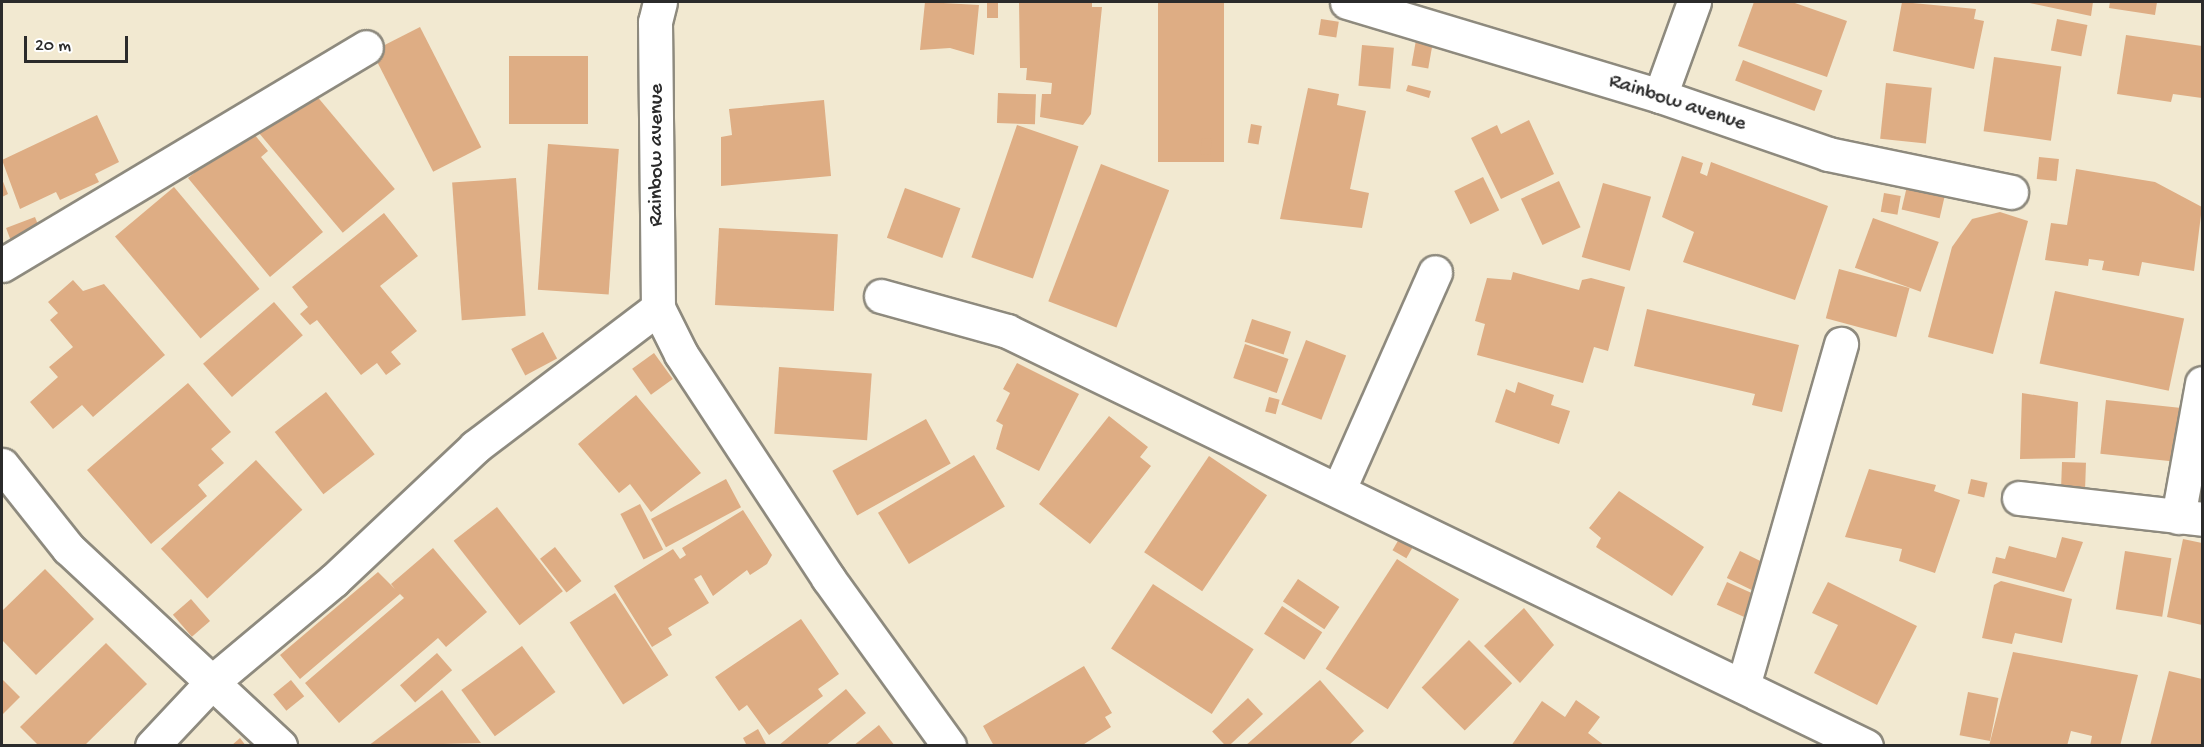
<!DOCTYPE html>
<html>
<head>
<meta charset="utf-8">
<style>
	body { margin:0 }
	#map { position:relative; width:2204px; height:747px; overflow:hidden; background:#f2e9d1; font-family:"Gochi Hand",sans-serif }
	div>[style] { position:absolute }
	.building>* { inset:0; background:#dead84; transform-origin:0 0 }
	.roads { filter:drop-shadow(2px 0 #8e8a7e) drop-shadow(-2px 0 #8e8a7e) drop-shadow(0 2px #8e8a7e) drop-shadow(0 -2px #8e8a7e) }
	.street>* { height:33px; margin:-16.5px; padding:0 16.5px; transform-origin:16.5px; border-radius:16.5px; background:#fff }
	span { translate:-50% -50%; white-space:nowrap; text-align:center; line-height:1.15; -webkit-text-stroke:4.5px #fff; paint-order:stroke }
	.street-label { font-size:21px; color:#2b2b2b }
	.frame { position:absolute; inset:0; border:3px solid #2b2b2b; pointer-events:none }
	.scale { position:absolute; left:24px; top:36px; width:104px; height:27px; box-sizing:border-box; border:3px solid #2b2b2b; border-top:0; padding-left:8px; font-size:18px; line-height:21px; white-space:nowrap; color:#2b2b2b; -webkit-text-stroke:4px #fff; paint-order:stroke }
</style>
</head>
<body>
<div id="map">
	<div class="building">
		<div style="clip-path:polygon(925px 2px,979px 5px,974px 55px,950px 48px,920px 50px)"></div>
		<div style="left:987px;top:2px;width:11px;height:16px"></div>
		<div style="clip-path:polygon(1019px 2px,1092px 2px,1092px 7px,1102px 7px,1091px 114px,1083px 125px,1040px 117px,1042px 94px,1051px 94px,1052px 83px,1026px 80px,1027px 68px,1020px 68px)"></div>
		<div style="left:1158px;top:2px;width:66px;height:160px"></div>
		<div style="clip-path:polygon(1754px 2px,1792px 2px,1847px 21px,1827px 77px,1738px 46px)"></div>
		<div style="clip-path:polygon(1902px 2px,1976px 9px,1974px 19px,1984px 21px,1974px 69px,1893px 51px)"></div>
		<div style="clip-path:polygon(2025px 2px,2093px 2px,2091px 16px)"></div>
		<div style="clip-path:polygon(2110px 2px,2157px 2px,2155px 15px,2109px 8px)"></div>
		<div style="left:1321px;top:19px;width:18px;height:16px;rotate:9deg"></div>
		<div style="left:2057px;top:19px;width:31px;height:32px;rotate:11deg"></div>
		<div style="left:420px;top:27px;width:135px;height:54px;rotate:63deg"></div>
		<div style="clip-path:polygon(2126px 35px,2202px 46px,2202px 98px,2173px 94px,2171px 102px,2117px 94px)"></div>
		<div style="left:1416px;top:40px;width:17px;height:26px;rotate:10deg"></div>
		<div style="left:1362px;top:45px;width:32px;height:41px;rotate:5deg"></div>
		<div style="left:509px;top:56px;width:79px;height:68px"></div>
		<div style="left:1994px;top:57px;width:68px;height:75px;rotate:8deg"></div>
		<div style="left:1743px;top:60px;width:85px;height:22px;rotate:21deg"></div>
		<div style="left:1886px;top:83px;width:46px;height:56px;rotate:6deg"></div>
		<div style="clip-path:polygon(1408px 85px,1431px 91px,1429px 98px,1406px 91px)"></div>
		<div style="left:310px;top:88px;width:132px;height:68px;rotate:50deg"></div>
		<div style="clip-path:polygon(1308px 88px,1339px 94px,1337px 105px,1366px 111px,1350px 189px,1369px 193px,1362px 228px,1280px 219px)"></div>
		<div style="left:998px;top:93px;width:38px;height:30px;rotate:2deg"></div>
		<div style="clip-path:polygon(824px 100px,831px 176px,721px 186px,721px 137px,732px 135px,729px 109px)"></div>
		<div style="clip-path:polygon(97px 115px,119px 162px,95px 174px,99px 182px,60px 200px,56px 192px,20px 209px,2px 160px)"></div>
		<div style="clip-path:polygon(1529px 120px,1554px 174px,1501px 199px,1471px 138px,1497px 125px,1501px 134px)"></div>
		<div style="left:1251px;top:124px;width:11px;height:19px;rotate:10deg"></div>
		<div style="left:1017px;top:125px;width:65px;height:140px;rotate:19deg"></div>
		<div style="clip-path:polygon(249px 128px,268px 151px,261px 157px,323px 232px,270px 277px,188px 178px)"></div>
		<div style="left:1202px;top:138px;width:10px;height:16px;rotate:6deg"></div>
		<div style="left:548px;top:144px;width:71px;height:146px;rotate:4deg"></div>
		<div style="clip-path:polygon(1682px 156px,1703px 163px,1700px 173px,1707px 176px,1711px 162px,1828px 206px,1795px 300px,1683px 262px,1694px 232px,1662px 217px)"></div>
		<div style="left:2039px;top:157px;width:20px;height:22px;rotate:6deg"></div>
		<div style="left:1101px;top:164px;width:73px;height:147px;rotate:21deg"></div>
		<div style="clip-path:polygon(2076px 169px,2155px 182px,2202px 207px,2194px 271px,2142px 262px,2139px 276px,2102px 270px,2104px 261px,2089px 259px,2088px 266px,2045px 260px,2051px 223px,2067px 225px)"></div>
		<div style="left:1483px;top:177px;width:37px;height:32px;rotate:64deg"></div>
		<div style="left:516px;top:178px;width:138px;height:64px;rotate:86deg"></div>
		<div style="clip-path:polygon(2px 179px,8px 194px,2px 197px)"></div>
		<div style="left:1559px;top:181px;width:51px;height:42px;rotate:65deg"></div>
		<div style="left:1603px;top:183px;width:50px;height:77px;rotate:16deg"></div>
		<div style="left:1907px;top:186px;width:39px;height:24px;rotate:13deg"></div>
		<div style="left:174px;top:187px;width:133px;height:77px;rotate:50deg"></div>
		<div style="left:905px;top:188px;width:59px;height:53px;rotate:20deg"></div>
		<div style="left:1884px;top:193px;width:17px;height:19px;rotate:10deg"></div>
		<div style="clip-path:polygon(2000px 212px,2028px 221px,1993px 354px,1928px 337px,1952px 247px,1972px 219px)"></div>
		<div style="clip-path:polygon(384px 213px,418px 256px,380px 286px,417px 331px,391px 352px,401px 364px,386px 375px,377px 363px,361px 375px,317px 320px,310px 325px,300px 314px,308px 307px,292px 287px)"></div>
		<div style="left:35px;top:217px;width:14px;height:31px;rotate:69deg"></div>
		<div style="left:1873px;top:218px;width:70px;height:53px;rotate:20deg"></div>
		<div style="left:719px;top:228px;width:119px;height:77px;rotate:3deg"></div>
		<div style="left:1839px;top:269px;width:73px;height:51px;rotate:15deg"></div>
		<div style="clip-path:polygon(1513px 272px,1579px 290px,1582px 280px,1591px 278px,1625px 287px,1608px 351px,1594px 347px,1583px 383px,1477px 355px,1485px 324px,1475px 321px,1487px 278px,1511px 280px)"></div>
		<div style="clip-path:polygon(73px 280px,83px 291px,104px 284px,165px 355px,93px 417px,82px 405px,53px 429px,30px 402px,58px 377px,49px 367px,73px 347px,50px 320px,58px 313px,48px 302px)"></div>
		<div style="left:2055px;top:291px;width:132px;height:74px;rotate:12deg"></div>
		<div style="left:274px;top:302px;width:44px;height:94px;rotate:49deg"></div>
		<div style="clip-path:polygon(1647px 309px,1799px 345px,1782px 412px,1752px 405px,1755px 394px,1634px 366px)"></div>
		<div style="left:1252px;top:319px;width:41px;height:24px;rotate:18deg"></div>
		<div style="left:543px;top:332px;width:30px;height:36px;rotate:62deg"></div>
		<div style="left:1306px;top:340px;width:43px;height:69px;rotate:21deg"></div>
		<div style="left:1245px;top:344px;width:46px;height:36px;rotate:19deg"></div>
		<div style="left:654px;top:353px;width:32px;height:27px;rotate:54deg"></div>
		<div style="clip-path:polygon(1017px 363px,1079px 394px,1039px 471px,996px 449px,1003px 425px,996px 421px,1010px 393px,1003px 389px)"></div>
		<div style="left:779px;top:367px;width:93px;height:67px;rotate:4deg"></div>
		<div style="clip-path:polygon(1518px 382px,1554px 395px,1551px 405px,1570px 411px,1559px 444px,1495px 422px,1506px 389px,1515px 393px)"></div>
		<div style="clip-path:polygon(188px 383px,231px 432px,211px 449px,224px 463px,198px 485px,207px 496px,151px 544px,87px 470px)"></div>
		<div style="left:326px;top:392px;width:79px;height:65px;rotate:52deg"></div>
		<div style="clip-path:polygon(2022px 393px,2078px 402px,2075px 458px,2020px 459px)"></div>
		<div style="clip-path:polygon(636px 395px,701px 473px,651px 512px,630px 484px,619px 493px,578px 444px)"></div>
		<div style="left:1269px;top:397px;width:11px;height:15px;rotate:15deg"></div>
		<div style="left:2106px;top:400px;width:76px;height:54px;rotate:6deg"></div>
		<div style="clip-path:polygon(1109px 416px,1148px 447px,1140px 457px,1151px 466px,1090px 544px,1039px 504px)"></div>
		<div style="left:926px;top:419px;width:51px;height:107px;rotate:61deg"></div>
		<div style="left:974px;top:455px;width:60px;height:112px;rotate:59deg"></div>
		<div style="left:1209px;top:456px;width:70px;height:116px;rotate:34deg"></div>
		<div style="left:256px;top:460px;width:68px;height:130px;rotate:47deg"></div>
		<div style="left:2062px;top:462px;width:24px;height:25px;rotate:2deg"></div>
		<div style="clip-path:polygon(1869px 469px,1936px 485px,1934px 491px,1960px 500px,1935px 573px,1899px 561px,1902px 549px,1845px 537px)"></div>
		<div style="left:726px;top:479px;width:32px;height:85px;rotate:62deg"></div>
		<div style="left:1971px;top:479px;width:17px;height:15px;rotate:13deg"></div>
		<div style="clip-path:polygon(1619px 491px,1704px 547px,1672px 596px,1596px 547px,1601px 538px,1589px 528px)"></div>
		<div style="left:640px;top:504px;width:51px;height:22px;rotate:63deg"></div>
		<div style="left:497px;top:507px;width:107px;height:55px;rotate:52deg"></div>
		<div style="clip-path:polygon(743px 510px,772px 555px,767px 564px,750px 575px,747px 570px,713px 596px,701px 575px,694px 579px,709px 603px,668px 628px,672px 635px,652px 647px,614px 586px,673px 549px,680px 559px,686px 555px,682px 548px)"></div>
		<div style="left:1403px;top:532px;width:16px;height:21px;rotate:30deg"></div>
		<div style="clip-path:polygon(2062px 537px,2083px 542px,2064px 592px,1992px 573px,1996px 557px,2005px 559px,2009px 546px,2056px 558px)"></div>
		<div style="clip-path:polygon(2183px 539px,2202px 543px,2202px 625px,2167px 617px)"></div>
		<div style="left:555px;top:547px;width:43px;height:19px;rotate:52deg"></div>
		<div style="clip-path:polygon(433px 548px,487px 612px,446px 647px,438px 638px,339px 723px,305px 683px,404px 598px,400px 594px,300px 679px,280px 655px,378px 572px,395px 589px,391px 584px)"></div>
		<div style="left:1740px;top:551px;width:30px;height:30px;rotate:26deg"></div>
		<div style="left:2125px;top:551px;width:47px;height:59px;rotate:9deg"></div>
		<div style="left:1397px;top:559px;width:74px;height:131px;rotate:33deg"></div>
		<div style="clip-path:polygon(45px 569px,94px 619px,36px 675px,2px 640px,2px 611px)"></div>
		<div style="left:1298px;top:579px;width:50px;height:27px;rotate:34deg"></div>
		<div style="clip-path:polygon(2001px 581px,2072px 599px,2062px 643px,2015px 633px,2012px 644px,1982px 638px,1994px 585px)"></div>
		<div style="left:1727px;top:582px;width:30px;height:25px;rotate:24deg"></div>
		<div style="clip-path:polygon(1828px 582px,1917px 626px,1877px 705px,1814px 673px,1838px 625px,1812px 613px)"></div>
		<div style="left:1153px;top:584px;width:120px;height:77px;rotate:33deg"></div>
		<div style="left:615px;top:593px;width:98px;height:54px;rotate:57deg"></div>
		<div style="left:191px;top:599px;width:29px;height:24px;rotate:49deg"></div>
		<div style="left:1282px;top:606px;width:48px;height:33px;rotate:33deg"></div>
		<div style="clip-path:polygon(1524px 608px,1554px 645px,1520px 683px,1484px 646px)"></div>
		<div style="clip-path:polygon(801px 619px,839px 674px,818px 689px,823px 696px,769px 735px,747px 705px,739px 711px,715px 677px)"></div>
		<div style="left:1469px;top:640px;width:61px;height:67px;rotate:45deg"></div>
		<div style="clip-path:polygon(106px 643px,147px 684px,84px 746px,39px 746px,20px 727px)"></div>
		<div style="left:522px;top:646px;width:57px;height:75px;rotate:54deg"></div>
		<div style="clip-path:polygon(2013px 652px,2138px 675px,2120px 746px,2090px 746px,2092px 736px,2071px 731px,2067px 746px,1989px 746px)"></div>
		<div style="left:437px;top:653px;width:23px;height:49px;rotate:49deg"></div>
		<div style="clip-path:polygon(1084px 666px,1112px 713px,1105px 717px,1111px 727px,1081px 746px,994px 746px,983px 726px)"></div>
		<div style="clip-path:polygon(2169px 671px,2202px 679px,2202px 746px,2150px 746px)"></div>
		<div style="clip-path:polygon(2px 679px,20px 697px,2px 715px)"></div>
		<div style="left:291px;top:680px;width:21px;height:23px;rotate:51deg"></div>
		<div style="clip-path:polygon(1320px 680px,1364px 731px,1348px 746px,1245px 746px)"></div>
		<div style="clip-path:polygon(846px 689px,866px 713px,825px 746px,778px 746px)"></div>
		<div style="clip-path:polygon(442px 690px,481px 743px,368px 746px)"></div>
		<div style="left:1968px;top:692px;width:31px;height:44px;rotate:11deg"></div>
		<div style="left:1248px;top:698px;width:22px;height:49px;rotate:47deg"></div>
		<div style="clip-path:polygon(1576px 700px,1600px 717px,1588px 733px,1605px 746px,1511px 746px,1542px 701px,1565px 717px)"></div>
		<div style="clip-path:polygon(879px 725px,895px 746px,853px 746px)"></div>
		<div style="clip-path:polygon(758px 729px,767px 746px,747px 746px,743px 738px)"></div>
		<div style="clip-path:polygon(240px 738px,246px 746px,231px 746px)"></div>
	</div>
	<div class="roads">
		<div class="street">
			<div style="left:660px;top:2px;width:21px;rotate:104deg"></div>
			<div style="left:655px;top:22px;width:286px;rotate:89.4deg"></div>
			<div style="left:658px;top:308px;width:51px;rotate:63.4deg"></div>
			<div style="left:681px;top:354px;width:268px;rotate:56.7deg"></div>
			<div style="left:828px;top:578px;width:207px;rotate:54.2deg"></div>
			<div style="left:1347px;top:2px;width:327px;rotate:16.7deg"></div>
			<div style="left:1660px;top:96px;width:178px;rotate:19deg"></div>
			<div style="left:1828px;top:154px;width:187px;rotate:11.7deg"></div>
			<div style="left:1660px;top:96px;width:100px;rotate:-70.1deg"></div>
			<div style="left:2px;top:265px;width:424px;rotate:-30.9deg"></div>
			<div style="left:881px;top:296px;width:131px;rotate:15.5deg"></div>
			<div style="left:1007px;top:331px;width:954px;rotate:25.79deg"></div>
			<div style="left:2px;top:465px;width:106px;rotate:51.5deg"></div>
			<div style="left:68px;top:548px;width:290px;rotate:43deg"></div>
			<div style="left:1339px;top:489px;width:237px;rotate:-66.1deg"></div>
			<div style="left:2019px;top:498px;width:184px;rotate:6.5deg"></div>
			<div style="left:2178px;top:517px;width:136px;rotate:-79.8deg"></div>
			<div style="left:1743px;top:686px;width:356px;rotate:-74deg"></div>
			<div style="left:152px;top:746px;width:88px;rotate:-46.8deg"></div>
			<div style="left:212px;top:682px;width:159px;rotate:-39.9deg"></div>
			<div style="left:334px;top:580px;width:194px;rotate:-43.3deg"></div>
			<div style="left:475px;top:447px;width:230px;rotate:-37.2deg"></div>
		</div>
	</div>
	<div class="street-label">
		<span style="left:1677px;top:104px;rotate:18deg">Rainbow avenue</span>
		<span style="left:658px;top:155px;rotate:-90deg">Rainbow avenue</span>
	</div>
	<div class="frame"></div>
	<div class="scale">20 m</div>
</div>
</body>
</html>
